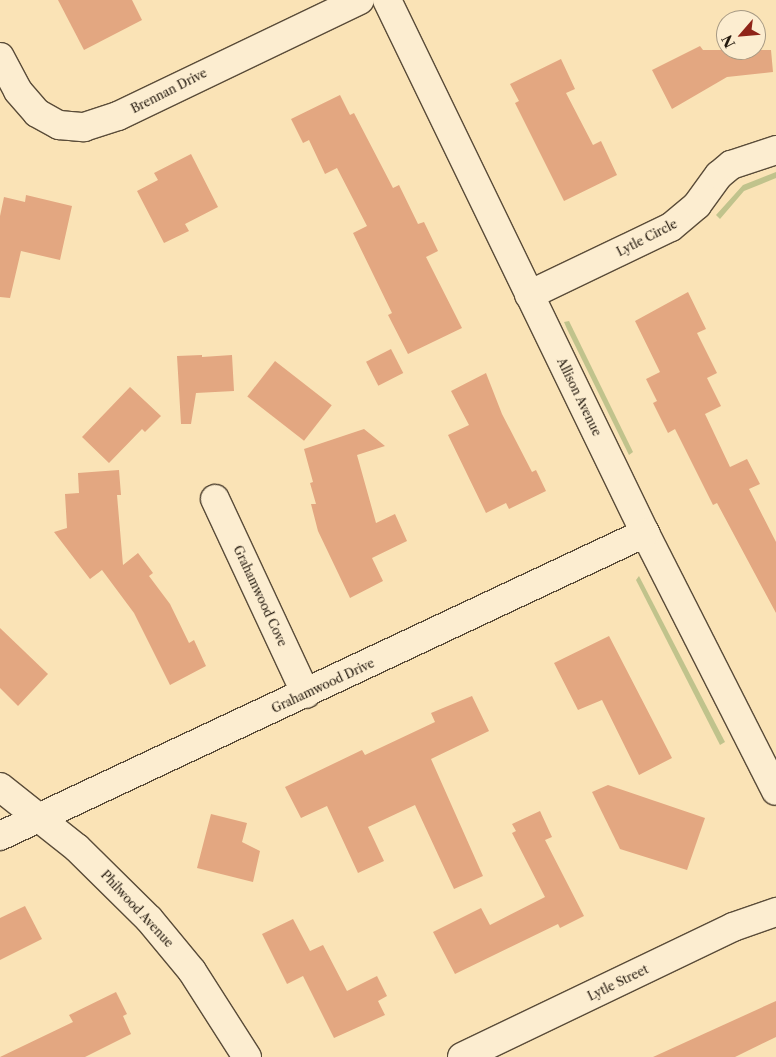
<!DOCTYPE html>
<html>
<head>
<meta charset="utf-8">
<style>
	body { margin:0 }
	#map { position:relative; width:776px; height:1057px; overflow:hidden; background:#fae3b6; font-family:"Libre Caslon Text",serif }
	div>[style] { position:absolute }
	.green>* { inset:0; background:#c0c38c }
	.building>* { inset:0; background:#e3a781; transform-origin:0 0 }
	.roads { filter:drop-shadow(1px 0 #5a4c39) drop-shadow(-1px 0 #5a4c39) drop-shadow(0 1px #5a4c39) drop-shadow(0 -1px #5a4c39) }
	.minor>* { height:28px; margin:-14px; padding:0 14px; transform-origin:14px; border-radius:14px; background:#fcedd0 }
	span { translate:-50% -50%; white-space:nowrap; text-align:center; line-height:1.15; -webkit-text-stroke:4px #fcedd0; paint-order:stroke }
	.street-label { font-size:12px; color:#241a0f }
	.north { position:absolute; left:716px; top:10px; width:50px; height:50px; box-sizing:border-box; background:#fcedd0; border:1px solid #a69983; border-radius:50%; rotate:243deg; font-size:14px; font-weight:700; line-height:20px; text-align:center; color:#241a0f }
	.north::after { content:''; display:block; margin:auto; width:18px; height:22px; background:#8f2418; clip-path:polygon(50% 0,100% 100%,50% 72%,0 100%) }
</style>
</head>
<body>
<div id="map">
	<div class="green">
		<div style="clip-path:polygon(776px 172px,776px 178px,744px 191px,720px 219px,716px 215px,743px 185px)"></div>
		<div style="clip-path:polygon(569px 321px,633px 452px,629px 455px,567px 329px,564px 322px)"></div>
		<div style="clip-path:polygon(639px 576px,725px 742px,720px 745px,636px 580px)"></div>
	</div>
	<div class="building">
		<div style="clip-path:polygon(58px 0,132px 0,142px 20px,84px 50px)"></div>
		<div style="clip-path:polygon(700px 46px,703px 50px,771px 50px,773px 72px,727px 77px,672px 109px,652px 70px)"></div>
		<div style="clip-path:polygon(561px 59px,575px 89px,566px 93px,593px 145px,601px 141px,617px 175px,564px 201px,515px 103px,519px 101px,510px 84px)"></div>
		<div style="clip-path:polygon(340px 95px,350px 115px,354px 113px,393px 188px,399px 185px,418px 224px,424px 222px,438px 251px,426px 257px,462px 328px,408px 354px,388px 315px,392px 313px,353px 233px,367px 226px,337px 168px,325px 174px,309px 140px,303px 143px,291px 119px)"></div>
		<div style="clip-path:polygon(191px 154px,218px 207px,185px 224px,189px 231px,164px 243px,137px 191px,158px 180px,154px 173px)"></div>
		<div style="clip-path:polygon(26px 195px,72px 206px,60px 260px,21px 251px,10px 298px,0 297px,0 216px,4px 197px,25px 202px)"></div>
		<div style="clip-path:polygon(688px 292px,706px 329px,697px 333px,717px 373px,707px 378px,721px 406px,705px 414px,730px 467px,747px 459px,760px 484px,749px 489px,776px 542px,776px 613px,717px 503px,713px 505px,675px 429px,668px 433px,653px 403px,657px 401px,646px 379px,660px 372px,635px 321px)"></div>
		<div style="left:391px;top:349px;width:27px;height:28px;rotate:63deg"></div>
		<div style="clip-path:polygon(202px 355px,202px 357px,232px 355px,234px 391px,196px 393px,191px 424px,181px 424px,177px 356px)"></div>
		<div style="left:275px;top:361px;width:72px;height:45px;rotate:38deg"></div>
		<div style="clip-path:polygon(486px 373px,502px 414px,532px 472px,536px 470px,546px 491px,509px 509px,506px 503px,486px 513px,448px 435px,469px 425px,451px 391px)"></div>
		<div style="clip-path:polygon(130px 387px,161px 416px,145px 432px,142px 429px,109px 463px,82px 437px)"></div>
		<div style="clip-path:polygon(364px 429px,385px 446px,357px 455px,376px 523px,395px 514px,407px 541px,372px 558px,383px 581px,350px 598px,318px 531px,311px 504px,316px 504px,310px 483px,313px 482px,304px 449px)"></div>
		<div style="clip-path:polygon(119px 470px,121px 495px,117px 495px,123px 565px,138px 553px,153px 573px,149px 576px,170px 604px,189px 643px,194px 640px,206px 666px,170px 685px,134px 613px,102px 570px,90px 579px,54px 532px,67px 528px,65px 494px,79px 493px,78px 473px)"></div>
		<div style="clip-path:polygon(0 628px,48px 674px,18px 706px,0 688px)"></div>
		<div style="clip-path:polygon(609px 636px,672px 758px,639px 775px,602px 700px,578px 710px,554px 663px)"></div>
		<div style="clip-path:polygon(472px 696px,489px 731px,431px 759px,483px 876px,454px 889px,415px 805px,368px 827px,384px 861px,358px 873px,327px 806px,301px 818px,285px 787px,362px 750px,365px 755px,435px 722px,431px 713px)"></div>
		<div style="clip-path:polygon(608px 785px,705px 818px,687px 870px,620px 849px,592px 792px)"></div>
		<div style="clip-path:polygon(540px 811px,552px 837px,545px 840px,584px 916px,560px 928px,558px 924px,455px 974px,433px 932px,481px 908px,490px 925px,545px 897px,512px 833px,516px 831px,512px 824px)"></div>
		<div style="clip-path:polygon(211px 814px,247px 823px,242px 842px,260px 851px,253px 882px,197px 868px)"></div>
		<div style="clip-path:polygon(25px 906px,42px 939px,0 960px,0 918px)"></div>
		<div style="clip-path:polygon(293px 919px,310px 951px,323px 945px,347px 991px,377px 976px,387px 996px,378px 1001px,385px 1015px,334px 1038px,303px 976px,287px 984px,262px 934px)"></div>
		<div style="clip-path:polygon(116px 992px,127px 1014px,123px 1016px,131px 1034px,85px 1057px,0 1057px,73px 1022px,69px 1015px)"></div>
		<div style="clip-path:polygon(776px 1001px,776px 1037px,735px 1057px,653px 1057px)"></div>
	</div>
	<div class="roads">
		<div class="minor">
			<div style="left:387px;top:0;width:592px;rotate:64.17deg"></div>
			<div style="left:645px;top:533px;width:289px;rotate:63.1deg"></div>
			<div style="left:0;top:57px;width:38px;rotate:62deg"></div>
			<div style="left:18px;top:91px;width:29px;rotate:49deg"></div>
			<div style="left:37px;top:113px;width:25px;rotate:29deg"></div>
			<div style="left:59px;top:125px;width:25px;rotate:5deg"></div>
			<div style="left:84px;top:127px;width:36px;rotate:-18deg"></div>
			<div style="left:118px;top:116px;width:268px;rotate:-25.6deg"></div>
			<div style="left:529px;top:295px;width:157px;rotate:-25.6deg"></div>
			<div style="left:671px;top:227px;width:34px;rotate:-40deg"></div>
			<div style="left:697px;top:205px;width:37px;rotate:-54deg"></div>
			<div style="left:719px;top:175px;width:16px;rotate:-40deg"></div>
			<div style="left:731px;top:165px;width:47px;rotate:-18.4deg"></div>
			<div style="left:215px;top:499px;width:215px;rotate:65deg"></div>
			<div style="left:0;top:787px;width:98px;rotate:38.4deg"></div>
			<div style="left:77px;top:848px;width:101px;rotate:44.6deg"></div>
			<div style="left:149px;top:919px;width:67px;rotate:50.4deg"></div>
			<div style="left:192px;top:971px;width:102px;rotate:57.4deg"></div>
			<div style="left:0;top:836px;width:713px;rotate:-25.16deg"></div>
			<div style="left:462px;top:1057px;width:301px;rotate:-25.6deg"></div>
			<div style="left:733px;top:927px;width:46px;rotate:-19.2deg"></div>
		</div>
	</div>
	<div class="street-label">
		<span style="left:169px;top:91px;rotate:-27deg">Brennan Drive</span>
		<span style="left:647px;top:238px;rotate:-27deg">Lytle Circle</span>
		<span style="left:579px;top:397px;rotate:64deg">Allison Avenue</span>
		<span style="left:260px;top:596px;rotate:65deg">Grahamwood Cove</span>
		<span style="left:323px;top:686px;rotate:-25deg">Grahamwood Drive</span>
		<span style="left:137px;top:909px;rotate:47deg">Philwood Avenue</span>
		<span style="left:618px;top:983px;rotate:-26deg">Lytle Street</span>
	</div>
	<div class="north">N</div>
</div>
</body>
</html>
